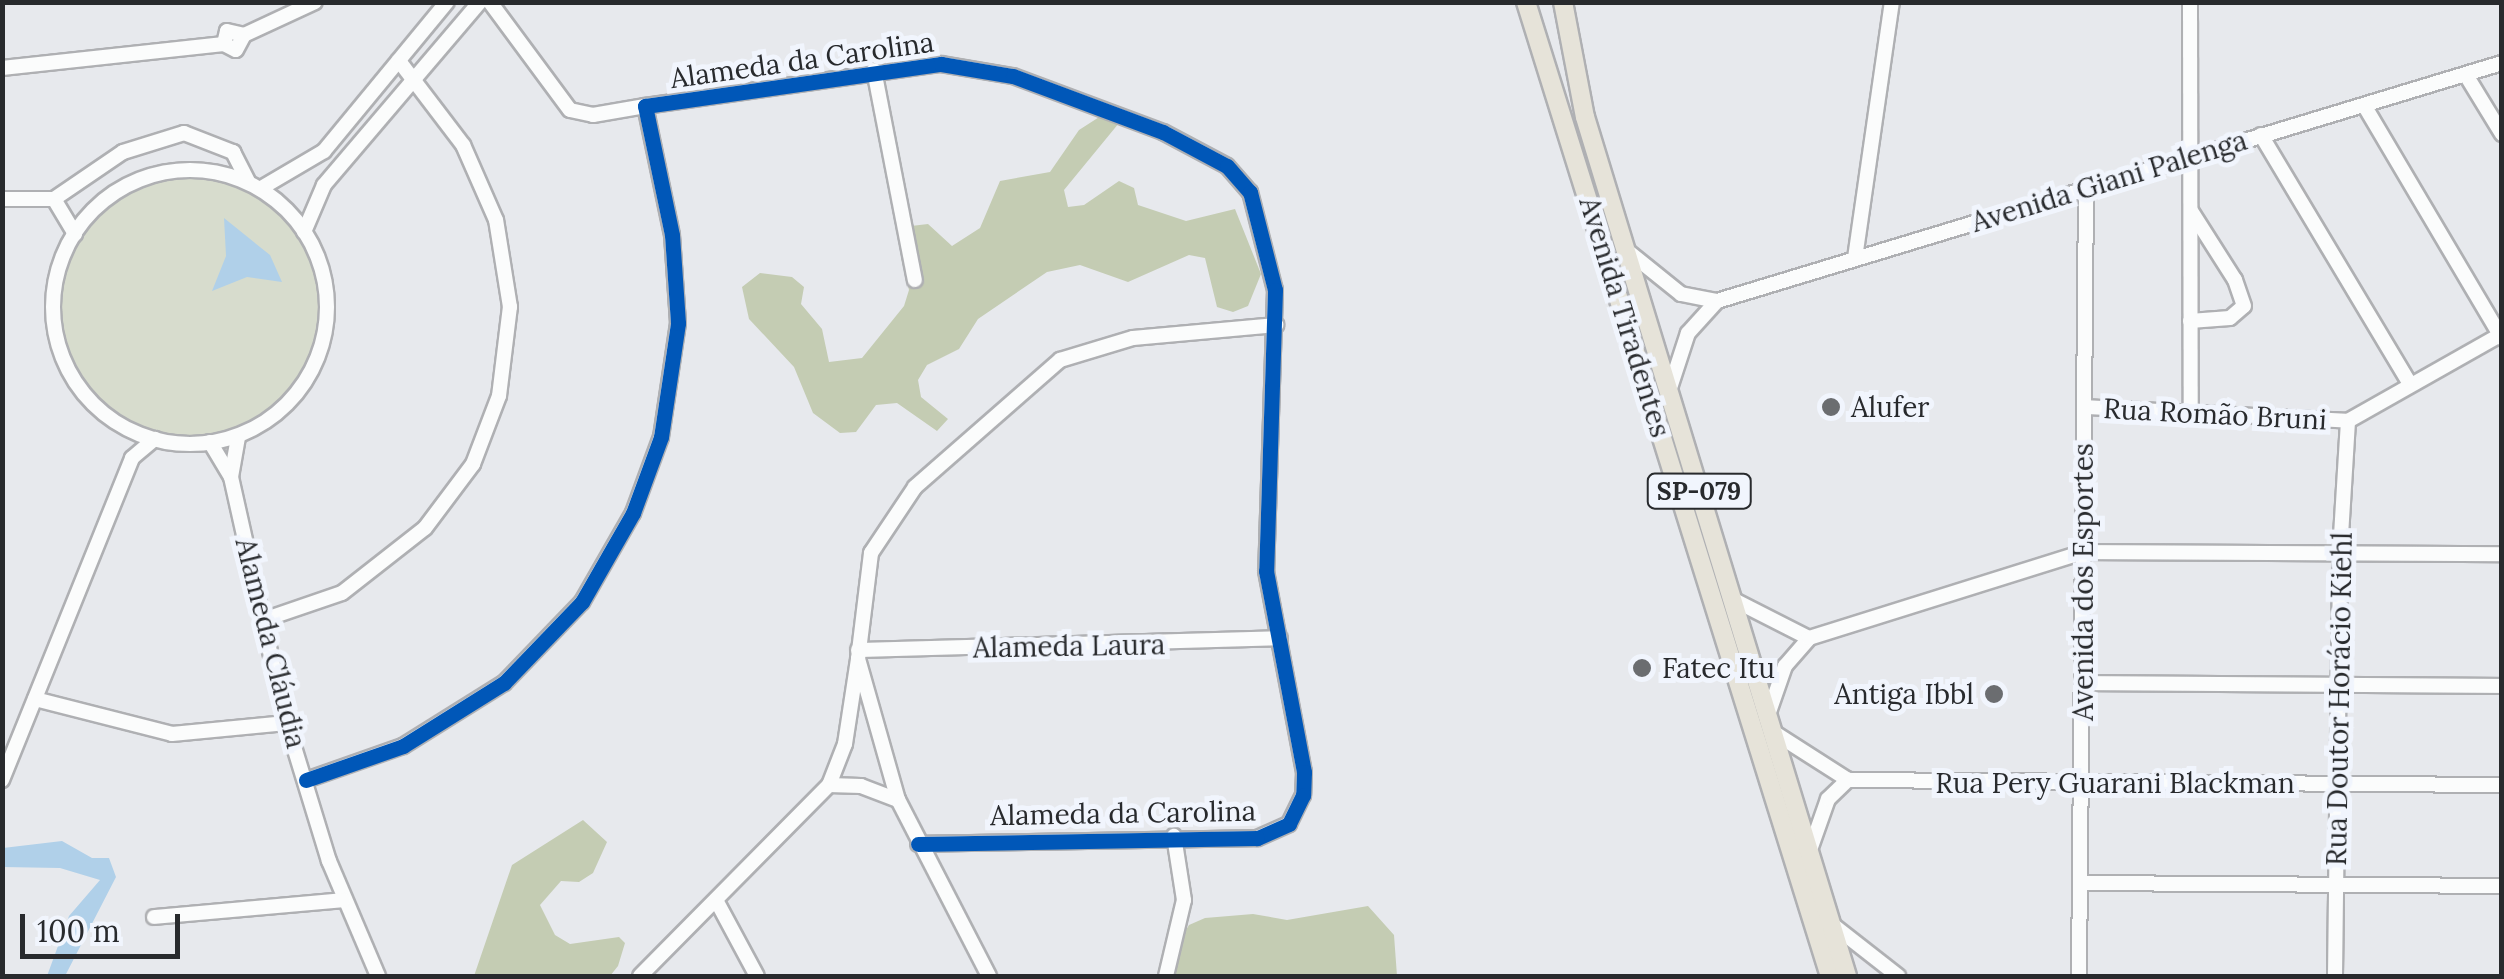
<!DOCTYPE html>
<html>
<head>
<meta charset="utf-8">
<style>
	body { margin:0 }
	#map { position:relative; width:2504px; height:979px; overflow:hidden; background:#e7e9ed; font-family:Lora,serif }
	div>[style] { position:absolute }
	.green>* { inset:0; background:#d7dccd }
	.round { border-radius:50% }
	.forest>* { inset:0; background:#c4ccb3 }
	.water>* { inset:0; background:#b0d0e9 }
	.roads { filter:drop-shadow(2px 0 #afb0b3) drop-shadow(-2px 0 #afb0b3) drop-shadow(0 2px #afb0b3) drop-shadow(0 -2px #afb0b3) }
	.minor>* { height:14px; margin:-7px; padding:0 7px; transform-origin:7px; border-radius:7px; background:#fbfcfc }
	.minor>.ring { margin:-7px; padding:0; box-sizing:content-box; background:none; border:14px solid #fbfcfc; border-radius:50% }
	.major>* { height:18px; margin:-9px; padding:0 9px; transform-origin:9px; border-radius:9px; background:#e6e3d9 }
	.cycleway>* { height:15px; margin:-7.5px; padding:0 7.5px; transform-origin:7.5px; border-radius:7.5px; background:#0057b8 }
	.dots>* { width:28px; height:28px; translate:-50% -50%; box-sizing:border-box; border:5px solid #f1f5fd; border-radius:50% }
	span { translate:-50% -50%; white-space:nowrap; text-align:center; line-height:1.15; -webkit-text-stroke:10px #f1f5fd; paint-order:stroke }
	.shield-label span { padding:2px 8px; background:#f1f5fd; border:2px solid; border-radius:8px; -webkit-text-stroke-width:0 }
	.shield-label { font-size:25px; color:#282a2d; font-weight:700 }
	.street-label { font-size:28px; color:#282a2d }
	.poi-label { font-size:28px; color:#282a2d }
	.left { translate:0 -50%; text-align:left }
	.right { translate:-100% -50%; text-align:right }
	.frame { position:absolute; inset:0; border:5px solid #282a2d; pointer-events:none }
	.scale { position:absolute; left:20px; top:914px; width:160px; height:45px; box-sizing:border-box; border:5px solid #282a2d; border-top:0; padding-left:12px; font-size:30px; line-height:35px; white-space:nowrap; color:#282a2d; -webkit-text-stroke:8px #f1f5fd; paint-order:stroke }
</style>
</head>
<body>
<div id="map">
	<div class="green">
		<div class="round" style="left:57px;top:176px;width:264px;height:264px"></div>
	</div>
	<div class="forest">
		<div style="clip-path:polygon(1107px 112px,1119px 123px,1064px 190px,1068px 207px,1084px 205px,1119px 181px,1134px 188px,1138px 205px,1186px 221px,1235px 209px,1261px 274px,1248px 306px,1233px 312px,1217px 307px,1205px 258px,1189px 255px,1128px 282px,1080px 265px,1047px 272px,978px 319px,959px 349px,927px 365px,918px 380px,921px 397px,948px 419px,937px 431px,897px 403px,876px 405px,856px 432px,840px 433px,813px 413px,794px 367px,749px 319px,742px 287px,760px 273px,792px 277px,804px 287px,801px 304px,822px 329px,829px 362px,862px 358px,904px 306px,909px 290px,901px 258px,911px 226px,928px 224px,952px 246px,980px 228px,1000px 181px,1050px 172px,1079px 130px)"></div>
		<div style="clip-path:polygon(583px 820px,607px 842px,593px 873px,579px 882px,561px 881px,540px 905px,555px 935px,570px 944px,619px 937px,625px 943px,618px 966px,610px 976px,474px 976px,512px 865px)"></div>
		<div style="clip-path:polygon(1368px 906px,1394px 935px,1397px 976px,1169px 976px,1180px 940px,1189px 925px,1205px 918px,1253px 914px,1287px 920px)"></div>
	</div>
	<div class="water">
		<div style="clip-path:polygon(224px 218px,270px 255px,282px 282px,247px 277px,212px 291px,226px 256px)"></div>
		<div style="clip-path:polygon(62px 841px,92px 858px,109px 858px,116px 877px,65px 976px,47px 976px,69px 916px,100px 880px,60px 868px,3px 867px,3px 848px)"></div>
	</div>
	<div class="roads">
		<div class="minor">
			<div style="left:490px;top:2px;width:134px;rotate:53.5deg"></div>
			<div style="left:570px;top:110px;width:24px;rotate:12deg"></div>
			<div style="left:593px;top:115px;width:53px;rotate:-9.8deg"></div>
			<div style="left:2190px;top:2px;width:409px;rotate:89.9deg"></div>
			<div style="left:224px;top:44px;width:13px;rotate:-77deg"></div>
			<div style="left:227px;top:31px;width:17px;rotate:13deg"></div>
			<div style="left:2px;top:68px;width:223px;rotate:-6.2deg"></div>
			<div style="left:224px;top:44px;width:13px;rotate:27deg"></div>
			<div style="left:236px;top:50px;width:17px;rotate:-62deg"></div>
			<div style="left:244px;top:35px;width:78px;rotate:-24.9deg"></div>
			<div style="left:874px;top:70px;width:214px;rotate:79deg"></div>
			<div style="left:2466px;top:75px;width:69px;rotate:58.6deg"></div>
			<div style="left:2364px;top:105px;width:271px;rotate:59.4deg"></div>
			<div style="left:2261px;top:135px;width:290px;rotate:59.1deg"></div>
			<div class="ring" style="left:53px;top:170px;width:260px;height:260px"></div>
			<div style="left:263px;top:187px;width:71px;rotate:-30.5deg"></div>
			<div style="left:324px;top:151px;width:193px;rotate:-50.5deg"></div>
			<div style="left:2px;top:199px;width:52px"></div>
			<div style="left:54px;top:199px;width:83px;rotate:-34.3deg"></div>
			<div style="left:123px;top:152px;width:64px;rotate:-17.3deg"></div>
			<div style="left:184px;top:133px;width:53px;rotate:21.2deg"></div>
			<div style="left:233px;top:152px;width:34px;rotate:63deg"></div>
			<div style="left:54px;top:199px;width:41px;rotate:59deg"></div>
			<div style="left:304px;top:232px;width:51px;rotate:-66.9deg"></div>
			<div style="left:324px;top:185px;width:240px;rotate:-49.6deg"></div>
			<div style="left:1625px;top:249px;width:72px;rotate:38.8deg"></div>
			<div style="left:1681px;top:294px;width:37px;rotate:11deg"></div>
			<div style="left:1717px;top:301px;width:820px;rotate:-16.87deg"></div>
			<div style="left:1855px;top:258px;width:259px;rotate:-81.8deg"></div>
			<div style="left:2190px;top:321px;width:40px;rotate:-4.3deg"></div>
			<div style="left:2230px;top:318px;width:18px;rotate:-41deg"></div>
			<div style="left:2244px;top:306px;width:28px;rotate:-109deg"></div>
			<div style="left:2235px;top:280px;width:82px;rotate:-122.5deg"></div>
			<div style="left:1669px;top:391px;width:61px;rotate:-71.9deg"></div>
			<div style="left:1688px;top:333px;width:43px;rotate:-47.8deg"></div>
			<div style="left:2085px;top:407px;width:263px;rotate:3deg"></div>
			<div style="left:2348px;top:421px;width:177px;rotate:-29.5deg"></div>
			<div style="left:210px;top:442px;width:41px;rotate:59deg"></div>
			<div style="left:231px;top:477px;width:243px;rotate:77.4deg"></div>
			<div style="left:284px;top:714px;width:154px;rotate:73deg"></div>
			<div style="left:329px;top:861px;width:125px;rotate:66.9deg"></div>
			<div style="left:231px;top:477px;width:40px;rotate:-80deg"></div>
			<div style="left:1732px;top:599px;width:86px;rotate:26.9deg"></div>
			<div style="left:263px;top:620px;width:83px;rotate:-18.9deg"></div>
			<div style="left:342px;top:593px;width:105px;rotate:-38.1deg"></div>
			<div style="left:425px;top:528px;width:80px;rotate:-53.1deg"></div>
			<div style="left:473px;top:464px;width:73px;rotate:-69.1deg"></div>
			<div style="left:499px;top:396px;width:90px;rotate:-83deg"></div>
			<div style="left:510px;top:307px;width:88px;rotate:-99.1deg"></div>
			<div style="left:496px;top:220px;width:82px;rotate:-113.7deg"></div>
			<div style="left:463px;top:145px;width:106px;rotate:-127.3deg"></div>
			<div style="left:858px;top:650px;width:422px;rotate:-1.6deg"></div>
			<div style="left:2082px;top:683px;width:420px;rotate:0.4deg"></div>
			<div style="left:35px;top:699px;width:141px;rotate:14.3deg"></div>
			<div style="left:172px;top:734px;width:115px;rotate:-5.5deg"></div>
			<div style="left:1768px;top:715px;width:52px;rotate:-70.9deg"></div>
			<div style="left:1785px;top:666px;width:37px;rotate:-49deg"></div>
			<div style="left:1809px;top:638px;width:287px;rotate:-17.4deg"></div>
			<div style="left:2083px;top:552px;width:419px;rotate:0.3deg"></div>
			<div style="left:1773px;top:732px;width:89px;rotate:32.6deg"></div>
			<div style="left:1848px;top:780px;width:654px;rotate:0.44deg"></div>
			<div style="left:2px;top:780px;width:347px;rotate:-68deg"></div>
			<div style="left:132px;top:458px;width:30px;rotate:-40deg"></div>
			<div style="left:306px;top:780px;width:103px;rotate:-19.3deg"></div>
			<div style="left:403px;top:746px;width:119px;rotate:-32deg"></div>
			<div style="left:504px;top:683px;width:112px;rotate:-46.1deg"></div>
			<div style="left:582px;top:602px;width:103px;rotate:-60.2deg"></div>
			<div style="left:633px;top:513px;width:81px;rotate:-69.8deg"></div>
			<div style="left:661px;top:437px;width:115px;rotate:-81.5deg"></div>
			<div style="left:678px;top:323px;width:88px;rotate:-93.9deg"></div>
			<div style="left:672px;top:235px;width:132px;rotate:-101.8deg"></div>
			<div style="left:645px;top:106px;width:299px;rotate:-8.1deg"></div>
			<div style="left:941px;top:64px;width:73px;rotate:9.5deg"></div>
			<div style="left:1013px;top:76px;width:160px;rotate:20.5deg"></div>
			<div style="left:1163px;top:132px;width:72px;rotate:28deg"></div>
			<div style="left:1227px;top:166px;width:35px;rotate:49deg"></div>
			<div style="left:1250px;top:192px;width:101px;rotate:75.7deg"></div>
			<div style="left:1275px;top:290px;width:281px;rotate:91.8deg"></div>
			<div style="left:1266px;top:571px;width:205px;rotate:79.3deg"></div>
			<div style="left:1304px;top:772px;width:23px;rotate:92deg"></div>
			<div style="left:1303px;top:795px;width:32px;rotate:116deg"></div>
			<div style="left:1289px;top:824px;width:35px;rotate:156deg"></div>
			<div style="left:1257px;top:838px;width:339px;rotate:179deg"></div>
			<div style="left:829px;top:785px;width:32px;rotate:2deg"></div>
			<div style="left:861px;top:786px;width:40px;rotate:21deg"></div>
			<div style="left:1810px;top:850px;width:54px;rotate:-70.6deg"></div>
			<div style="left:1828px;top:799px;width:28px;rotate:-44deg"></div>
			<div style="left:2081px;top:883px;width:421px;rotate:0.4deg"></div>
			<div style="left:716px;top:900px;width:86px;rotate:61.7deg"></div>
			<div style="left:154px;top:917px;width:190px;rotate:-5.1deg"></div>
			<div style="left:1833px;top:925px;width:83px;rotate:38.1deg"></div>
			<div style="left:640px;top:976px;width:269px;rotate:-45.3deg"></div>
			<div style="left:829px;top:785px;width:44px;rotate:-68.7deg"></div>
			<div style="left:845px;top:744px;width:86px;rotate:-81.3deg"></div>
			<div style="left:989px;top:976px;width:198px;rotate:-117.3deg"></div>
			<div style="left:898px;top:800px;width:147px;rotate:-105.8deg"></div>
			<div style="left:858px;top:659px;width:107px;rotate:-83deg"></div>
			<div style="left:871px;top:553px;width:79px;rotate:-56.3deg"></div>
			<div style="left:915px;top:487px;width:193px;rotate:-41.2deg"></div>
			<div style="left:1060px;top:360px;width:76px;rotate:-16.8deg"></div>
			<div style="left:1133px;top:338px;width:144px;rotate:-5.2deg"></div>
			<div style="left:1166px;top:976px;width:78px;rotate:-76.7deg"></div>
			<div style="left:1184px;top:900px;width:65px;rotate:-98.9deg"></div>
			<div style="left:2079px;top:976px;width:788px;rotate:-89.49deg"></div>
			<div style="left:2335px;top:976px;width:424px;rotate:-89.3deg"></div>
			<div style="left:2340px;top:552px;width:131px;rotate:-86.5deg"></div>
		</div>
		<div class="major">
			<div style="left:1526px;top:2px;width:1020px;rotate:72.67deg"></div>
			<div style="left:1563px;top:2px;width:117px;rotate:79.2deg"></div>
			<div style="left:1585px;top:117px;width:898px;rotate:73.04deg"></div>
		</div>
	</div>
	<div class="cycleway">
		<div style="left:306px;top:780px;width:103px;rotate:-19.3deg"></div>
		<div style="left:403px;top:746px;width:119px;rotate:-32deg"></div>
		<div style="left:504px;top:683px;width:112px;rotate:-46.1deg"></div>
		<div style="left:582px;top:602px;width:103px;rotate:-60.2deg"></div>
		<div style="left:633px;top:513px;width:81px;rotate:-69.8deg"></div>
		<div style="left:661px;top:437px;width:115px;rotate:-81.5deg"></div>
		<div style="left:678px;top:323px;width:88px;rotate:-93.9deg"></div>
		<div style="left:672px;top:235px;width:132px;rotate:-101.8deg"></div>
		<div style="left:645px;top:106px;width:299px;rotate:-8.1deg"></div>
		<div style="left:941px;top:64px;width:73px;rotate:9.5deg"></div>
		<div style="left:1013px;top:76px;width:160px;rotate:20.5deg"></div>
		<div style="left:1163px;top:132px;width:72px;rotate:28deg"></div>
		<div style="left:1227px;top:166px;width:35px;rotate:49deg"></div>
		<div style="left:1250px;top:192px;width:101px;rotate:75.7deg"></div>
		<div style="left:1275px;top:290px;width:281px;rotate:91.8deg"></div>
		<div style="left:1266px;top:571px;width:205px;rotate:79.3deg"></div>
		<div style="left:1304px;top:772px;width:23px;rotate:92deg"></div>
		<div style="left:1303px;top:795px;width:32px;rotate:116deg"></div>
		<div style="left:1289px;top:824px;width:35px;rotate:156deg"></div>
		<div style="left:1257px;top:838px;width:339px;rotate:179deg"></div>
	</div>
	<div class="dots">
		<div style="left:1831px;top:407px;background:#6b6d70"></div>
		<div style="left:1642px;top:668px;background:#6b6d70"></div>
		<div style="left:1994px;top:694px;background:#6b6d70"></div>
	</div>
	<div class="shield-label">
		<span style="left:1699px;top:491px">SP-079</span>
	</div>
	<div class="street-label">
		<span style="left:802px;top:60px;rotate:-8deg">Alameda da Carolina</span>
		<span style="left:2109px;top:181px;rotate:-17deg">Avenida Giani Palenga</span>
		<span style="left:1625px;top:317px;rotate:73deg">Avenida Tiradentes</span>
		<span style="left:2215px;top:414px;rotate:3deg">Rua Romão Bruni</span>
		<span style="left:2083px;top:582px;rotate:-90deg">Avenida dos Esportes</span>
		<span style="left:271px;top:643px;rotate:76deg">Alameda Cláudia</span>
		<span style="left:1069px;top:646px;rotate:-1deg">Alameda Laura</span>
		<span style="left:2339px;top:699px;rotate:-89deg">Rua Doutor Horácio Kiehl</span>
		<span style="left:2115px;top:783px">Rua Pery Guarani Blackman</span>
		<span style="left:1123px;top:813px;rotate:-1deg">Alameda da Carolina</span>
	</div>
	<div class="poi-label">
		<span class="left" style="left:1851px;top:407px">Alufer</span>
		<span class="left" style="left:1662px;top:668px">Fatec Itu</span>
		<span class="right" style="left:1974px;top:694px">Antiga Ibbl</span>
	</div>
	<div class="frame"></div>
	<div class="scale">100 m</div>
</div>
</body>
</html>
